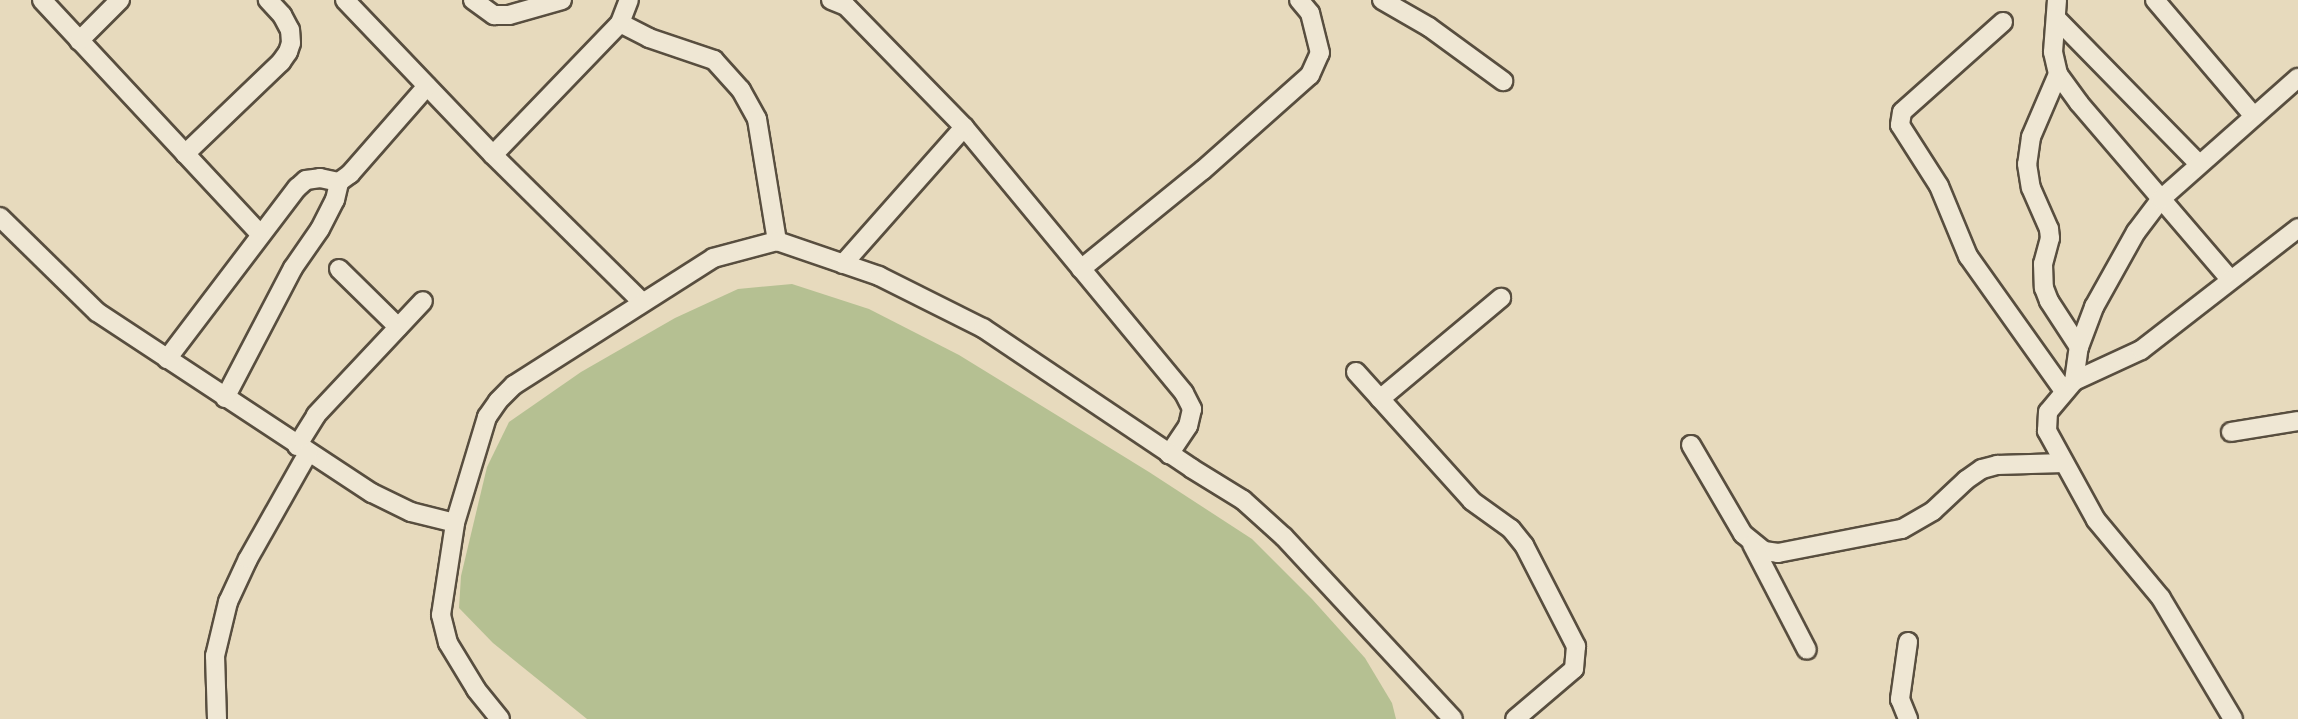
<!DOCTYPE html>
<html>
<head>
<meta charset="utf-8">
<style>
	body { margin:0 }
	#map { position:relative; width:2298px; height:719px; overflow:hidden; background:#e7dabd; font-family:"IM FELL Great Primer",serif }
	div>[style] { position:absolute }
	.green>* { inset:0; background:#b5c092 }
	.roads { filter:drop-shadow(2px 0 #584e3f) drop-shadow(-2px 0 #584e3f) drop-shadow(0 2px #584e3f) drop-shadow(0 -2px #584e3f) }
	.street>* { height:18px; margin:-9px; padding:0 9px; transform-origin:9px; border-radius:9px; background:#efe7d4 }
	span { translate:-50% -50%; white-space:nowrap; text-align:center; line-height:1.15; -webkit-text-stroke:4.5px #efe7d4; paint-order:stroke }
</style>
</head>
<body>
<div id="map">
	<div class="green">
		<div style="clip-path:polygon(792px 284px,869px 309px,959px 355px,1149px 472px,1252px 539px,1312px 599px,1365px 658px,1392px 703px,1396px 719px,587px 719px,493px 643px,459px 608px,461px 576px,487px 467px,509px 422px,581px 372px,675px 318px,738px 289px)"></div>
	</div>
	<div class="roads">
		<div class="street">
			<div style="left:42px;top:0;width:321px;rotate:47deg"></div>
			<div style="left:345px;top:0;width:214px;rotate:46.3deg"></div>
			<div style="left:493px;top:155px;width:209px;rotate:44.6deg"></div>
			<div style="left:473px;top:0;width:26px;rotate:36deg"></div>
			<div style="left:494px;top:15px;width:15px"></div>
			<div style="left:509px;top:15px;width:55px;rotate:-15.8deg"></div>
			<div style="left:831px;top:0;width:16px;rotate:22deg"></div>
			<div style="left:846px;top:6px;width:169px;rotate:45.7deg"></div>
			<div style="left:964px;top:127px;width:345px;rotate:50.4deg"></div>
			<div style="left:1184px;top:393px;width:18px;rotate:63deg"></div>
			<div style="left:1192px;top:409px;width:17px;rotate:103deg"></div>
			<div style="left:1188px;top:426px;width:34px;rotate:124deg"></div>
			<div style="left:1382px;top:0;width:54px;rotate:29.9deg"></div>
			<div style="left:1429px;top:27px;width:92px;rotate:36.1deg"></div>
			<div style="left:2057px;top:0;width:52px;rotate:94.4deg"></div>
			<div style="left:2053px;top:52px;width:23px;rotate:77deg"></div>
			<div style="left:2058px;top:74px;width:36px;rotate:54deg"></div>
			<div style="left:2079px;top:103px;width:232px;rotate:49.4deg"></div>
			<div style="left:2155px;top:0;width:151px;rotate:49.6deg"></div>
			<div style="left:2056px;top:18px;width:204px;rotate:45.6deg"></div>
			<div style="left:2003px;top:22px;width:135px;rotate:138.3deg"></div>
			<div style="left:1902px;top:112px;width:13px;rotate:99deg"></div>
			<div style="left:1900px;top:125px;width:72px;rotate:57.4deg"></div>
			<div style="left:1939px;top:186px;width:76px;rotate:67.5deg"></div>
			<div style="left:1968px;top:256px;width:166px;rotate:54.6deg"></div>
			<div style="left:620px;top:23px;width:33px;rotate:27deg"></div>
			<div style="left:649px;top:38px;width:69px;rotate:18.7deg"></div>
			<div style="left:714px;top:60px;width:40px;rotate:48deg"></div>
			<div style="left:741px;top:90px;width:33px;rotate:61deg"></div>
			<div style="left:757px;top:119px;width:124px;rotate:80.7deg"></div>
			<div style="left:79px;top:41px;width:58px;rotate:-45deg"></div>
			<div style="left:2058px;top:74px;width:69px;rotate:113.2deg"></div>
			<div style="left:2031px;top:137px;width:27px;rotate:98deg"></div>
			<div style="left:2027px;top:164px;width:24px;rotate:81deg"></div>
			<div style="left:2031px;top:188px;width:45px;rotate:66.3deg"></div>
			<div style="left:2049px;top:229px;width:9px;rotate:84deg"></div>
			<div style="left:2050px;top:238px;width:27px;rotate:105deg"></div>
			<div style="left:2043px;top:264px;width:24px;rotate:88deg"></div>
			<div style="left:2044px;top:288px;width:14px;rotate:69deg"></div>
			<div style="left:2049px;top:301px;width:55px;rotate:56.9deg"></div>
			<div style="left:185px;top:154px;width:133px;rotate:-43.8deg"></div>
			<div style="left:281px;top:62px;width:12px;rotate:-55deg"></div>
			<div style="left:288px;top:52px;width:9px;rotate:-72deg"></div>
			<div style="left:291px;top:43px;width:13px;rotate:-94deg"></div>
			<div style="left:290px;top:30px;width:17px;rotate:-118deg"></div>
			<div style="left:282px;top:15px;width:21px;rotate:-133deg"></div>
			<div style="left:493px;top:155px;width:183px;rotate:-46.1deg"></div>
			<div style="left:620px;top:23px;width:25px;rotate:-69deg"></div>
			<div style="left:0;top:217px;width:136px;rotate:44.4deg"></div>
			<div style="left:97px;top:312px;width:329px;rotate:33.4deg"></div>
			<div style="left:372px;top:493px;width:43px;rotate:26deg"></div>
			<div style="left:411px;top:512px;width:45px;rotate:14deg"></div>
			<div style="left:843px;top:264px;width:183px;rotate:-48.5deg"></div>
			<div style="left:339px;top:269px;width:83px;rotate:44.5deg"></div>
			<div style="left:1081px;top:269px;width:157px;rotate:-39.1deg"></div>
			<div style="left:1203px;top:170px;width:143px;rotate:-41.6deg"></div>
			<div style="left:1310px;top:75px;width:24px;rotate:-66deg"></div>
			<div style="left:1320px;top:53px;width:41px;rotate:-104deg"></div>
			<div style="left:1310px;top:13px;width:17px;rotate:-130deg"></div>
			<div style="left:167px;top:359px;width:215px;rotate:-52.8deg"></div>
			<div style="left:297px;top:188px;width:12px;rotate:-42deg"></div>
			<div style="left:306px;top:180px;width:14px;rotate:-8deg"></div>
			<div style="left:320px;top:178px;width:19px;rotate:12deg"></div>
			<div style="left:339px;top:182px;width:14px;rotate:-36deg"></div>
			<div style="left:350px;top:174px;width:117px;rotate:-48.8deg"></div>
			<div style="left:1356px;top:372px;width:173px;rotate:48deg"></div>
			<div style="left:1472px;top:501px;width:48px;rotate:35.7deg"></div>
			<div style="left:1511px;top:529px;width:21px;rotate:51deg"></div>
			<div style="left:1524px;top:545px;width:114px;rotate:62.8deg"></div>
			<div style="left:1576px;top:646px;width:23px;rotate:95deg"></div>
			<div style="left:1574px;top:669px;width:77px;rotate:139.7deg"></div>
			<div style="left:2074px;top:381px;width:34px;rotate:-82deg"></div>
			<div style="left:2079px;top:347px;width:43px;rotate:-69.4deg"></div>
			<div style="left:2094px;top:307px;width:86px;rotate:-60.8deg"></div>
			<div style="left:2136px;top:232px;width:41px;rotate:-52.9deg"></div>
			<div style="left:2161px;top:199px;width:183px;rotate:-41.5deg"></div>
			<div style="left:225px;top:398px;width:147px;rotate:-62.4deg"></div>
			<div style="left:293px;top:268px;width:47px;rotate:-55.3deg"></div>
			<div style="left:320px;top:229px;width:33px;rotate:-63deg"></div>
			<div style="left:335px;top:200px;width:18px;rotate:-77deg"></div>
			<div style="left:1380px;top:399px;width:158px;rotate:-39.9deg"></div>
			<div style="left:2231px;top:432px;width:68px;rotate:-9.3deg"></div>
			<div style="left:1691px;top:445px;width:103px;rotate:59.7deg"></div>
			<div style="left:1743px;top:534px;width:27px;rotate:39deg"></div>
			<div style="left:1764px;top:551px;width:14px;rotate:8deg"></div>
			<div style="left:1778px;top:553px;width:126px;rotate:-11deg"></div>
			<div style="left:1902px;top:529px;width:36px;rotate:-30deg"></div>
			<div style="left:1933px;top:511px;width:45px;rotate:-43.2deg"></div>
			<div style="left:1966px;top:480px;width:19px;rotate:-35deg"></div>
			<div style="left:1982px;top:469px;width:16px;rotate:-15deg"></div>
			<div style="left:1997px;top:465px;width:67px;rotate:-1.7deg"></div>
			<div style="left:297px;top:446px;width:36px;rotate:-58deg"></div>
			<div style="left:316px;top:415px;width:156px;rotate:-46.8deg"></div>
			<div style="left:1752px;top:544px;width:119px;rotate:62.6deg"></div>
			<div style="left:1908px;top:642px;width:58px;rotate:98deg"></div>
			<div style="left:1900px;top:699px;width:22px;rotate:68deg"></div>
			<div style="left:217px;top:719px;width:63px;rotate:-91.8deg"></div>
			<div style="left:215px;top:656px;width:56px;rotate:-76.5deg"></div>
			<div style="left:228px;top:602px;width:47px;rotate:-65.1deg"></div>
			<div style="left:248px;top:559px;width:122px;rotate:-60.5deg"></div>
			<div style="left:500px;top:719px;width:38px;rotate:-129deg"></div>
			<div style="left:476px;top:689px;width:54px;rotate:-121.3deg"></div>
			<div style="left:448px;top:643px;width:29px;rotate:-104deg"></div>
			<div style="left:441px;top:615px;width:93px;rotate:-81.3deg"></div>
			<div style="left:455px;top:523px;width:111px;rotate:-73.2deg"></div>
			<div style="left:487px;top:417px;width:19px;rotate:-55deg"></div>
			<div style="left:498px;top:401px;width:23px;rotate:-45deg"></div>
			<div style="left:514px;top:385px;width:236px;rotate:-32.5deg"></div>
			<div style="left:713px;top:258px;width:66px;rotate:-14.9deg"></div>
			<div style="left:777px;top:241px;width:108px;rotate:18.9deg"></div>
			<div style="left:879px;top:276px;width:116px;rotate:26.6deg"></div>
			<div style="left:983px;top:328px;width:251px;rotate:33.9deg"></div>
			<div style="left:1191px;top:468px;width:61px;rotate:31.6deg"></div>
			<div style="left:1243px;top:500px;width:55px;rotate:42.1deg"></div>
			<div style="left:1284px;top:537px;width:248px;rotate:47.1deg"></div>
			<div style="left:2233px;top:719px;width:141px;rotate:-120.8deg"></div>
			<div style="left:2161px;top:598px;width:102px;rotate:-129.8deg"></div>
			<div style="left:2096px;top:520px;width:102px;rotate:-118.8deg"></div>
			<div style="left:2047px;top:431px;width:19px;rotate:-87deg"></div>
			<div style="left:2048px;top:412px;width:40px;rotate:-50deg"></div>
			<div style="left:2074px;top:381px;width:74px;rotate:-24.8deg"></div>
			<div style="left:2141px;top:350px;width:199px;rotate:-37.8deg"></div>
		</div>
	</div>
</div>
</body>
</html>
